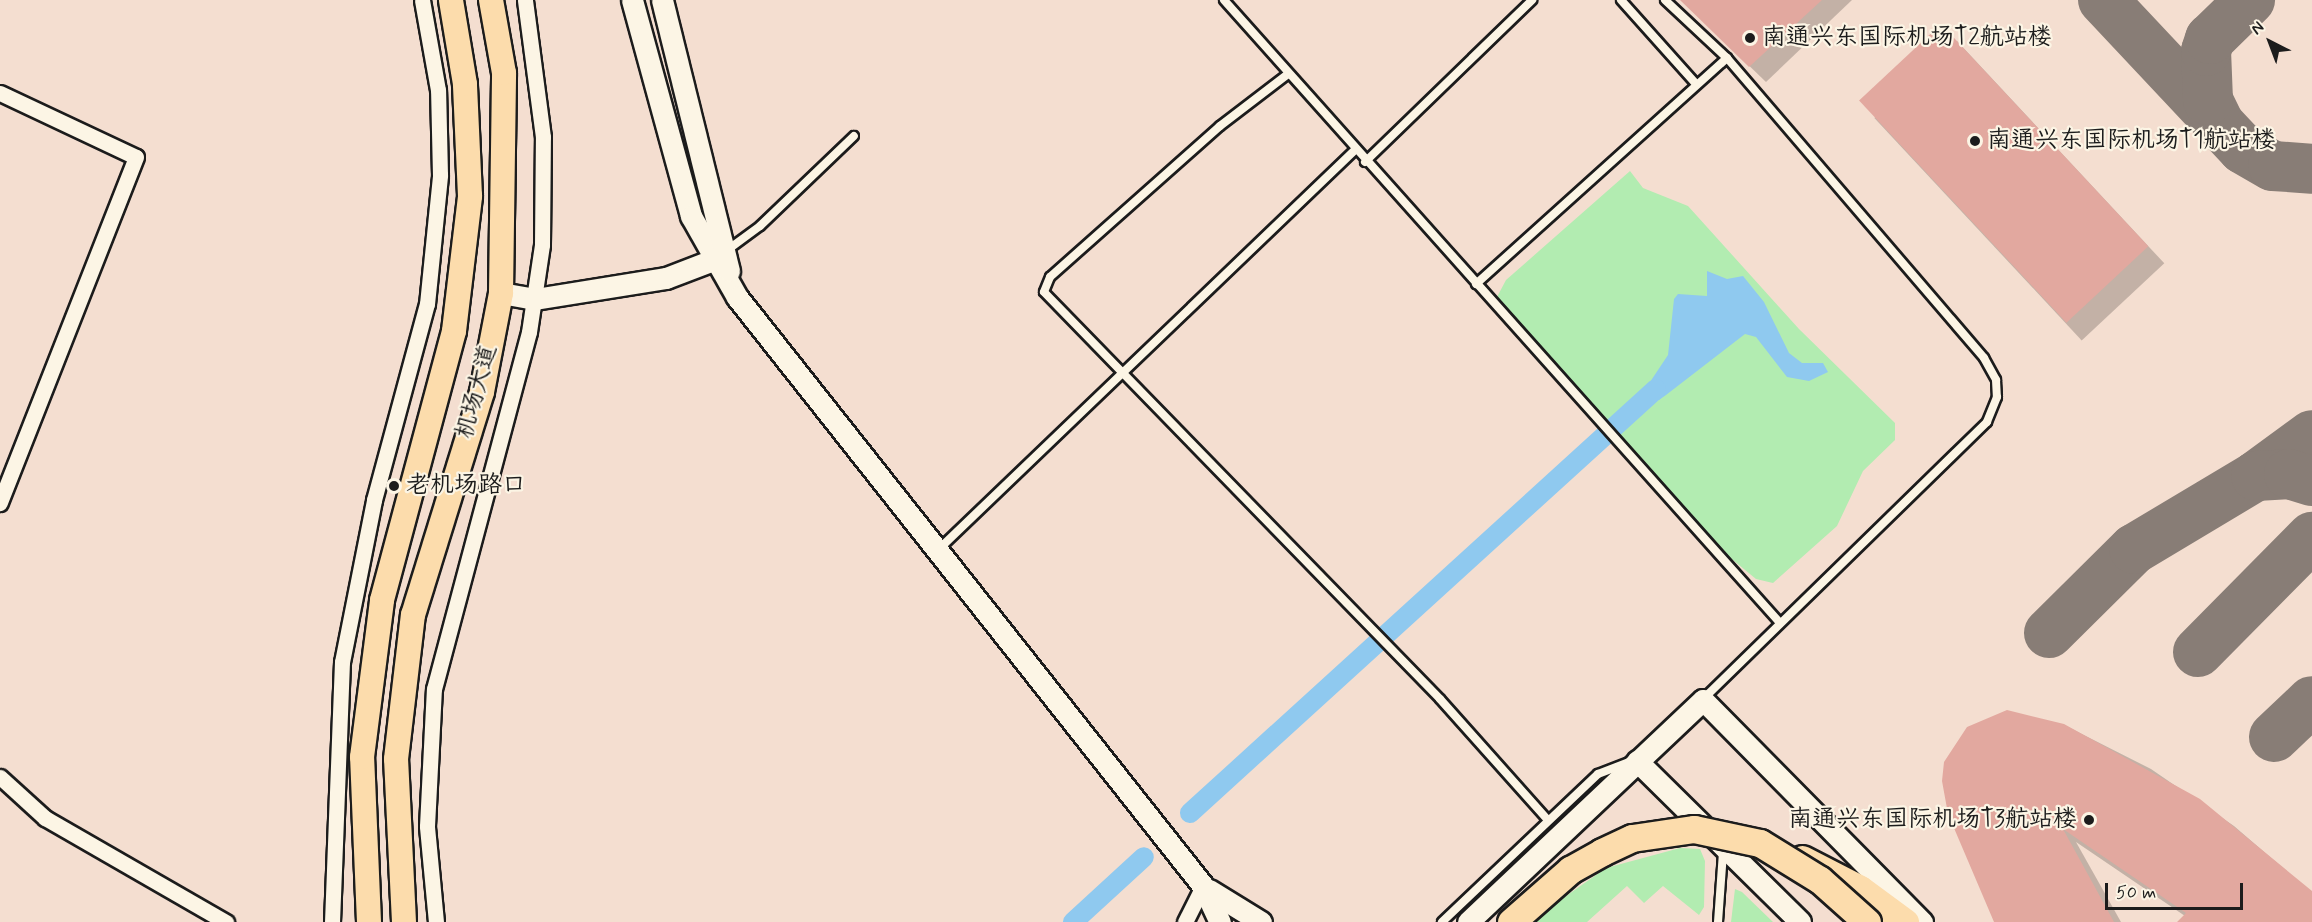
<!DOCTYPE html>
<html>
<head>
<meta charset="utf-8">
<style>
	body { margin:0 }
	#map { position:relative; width:2312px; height:922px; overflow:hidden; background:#f4ded0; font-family:Mynerve,"LXGW WenKai TC",sans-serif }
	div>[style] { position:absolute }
	.green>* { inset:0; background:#b2ecb1 }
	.water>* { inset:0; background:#8fc9ef }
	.shadow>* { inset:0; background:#0003; transform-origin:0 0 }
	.canal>* { height:20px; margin:-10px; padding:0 10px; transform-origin:10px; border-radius:10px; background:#8fc9ef }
	.taxiway>* { height:50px; margin:-25px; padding:0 25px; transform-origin:25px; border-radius:25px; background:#887d76 }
	.building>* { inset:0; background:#e2a89f; transform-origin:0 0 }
	.roads { filter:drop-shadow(2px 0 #1c1c1c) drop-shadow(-2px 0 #1c1c1c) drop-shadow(0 2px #1c1c1c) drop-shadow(0 -2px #1c1c1c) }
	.lane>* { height:8px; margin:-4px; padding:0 4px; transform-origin:4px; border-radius:4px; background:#fcf5e5 }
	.street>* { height:15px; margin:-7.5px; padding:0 7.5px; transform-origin:7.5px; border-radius:7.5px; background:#fcf5e5 }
	.secondary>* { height:21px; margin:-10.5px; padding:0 10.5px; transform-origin:10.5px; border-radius:10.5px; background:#fcf5e5 }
	.primary>* { height:24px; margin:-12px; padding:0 12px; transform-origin:12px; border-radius:12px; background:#fcdcac }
	.highway>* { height:27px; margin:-13.5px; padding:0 13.5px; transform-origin:13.5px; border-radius:13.5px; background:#fcdcac }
	.bridges { filter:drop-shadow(2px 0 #1c1c1c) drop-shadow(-2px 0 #1c1c1c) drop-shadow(0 2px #1c1c1c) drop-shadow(0 -2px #1c1c1c) }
	.highway-bridge>* { height:27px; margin:-13.5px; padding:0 13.5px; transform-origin:13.5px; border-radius:13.5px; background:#fcdcac }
	.dots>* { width:16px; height:16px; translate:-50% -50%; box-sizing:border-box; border:3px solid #fcf5e5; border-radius:50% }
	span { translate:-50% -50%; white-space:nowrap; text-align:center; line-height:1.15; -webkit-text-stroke:4.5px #fcf5e5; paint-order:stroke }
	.poi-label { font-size:24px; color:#1c1c1c }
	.left { translate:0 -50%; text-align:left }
	.right { translate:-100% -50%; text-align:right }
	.street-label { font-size:24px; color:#1c1c1c }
	.north { position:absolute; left:2240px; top:12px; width:60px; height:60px; -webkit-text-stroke:4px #fcf5e5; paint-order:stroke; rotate:318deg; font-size:16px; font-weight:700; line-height:24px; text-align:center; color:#1c1c1c }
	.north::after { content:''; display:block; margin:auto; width:21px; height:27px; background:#1c1c1c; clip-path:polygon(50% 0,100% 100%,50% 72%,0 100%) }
	.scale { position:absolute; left:2105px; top:883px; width:138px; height:27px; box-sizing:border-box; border:3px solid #1c1c1c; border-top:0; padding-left:8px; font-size:18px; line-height:21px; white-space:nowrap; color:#1c1c1c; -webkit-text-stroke:4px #fcf5e5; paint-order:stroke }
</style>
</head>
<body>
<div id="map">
	<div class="green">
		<div style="clip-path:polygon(1630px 171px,1643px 188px,1688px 206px,1799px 329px,1895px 423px,1895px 440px,1863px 471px,1837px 526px,1773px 583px,1756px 579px,1722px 551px,1497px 297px,1506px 280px)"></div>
		<div style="clip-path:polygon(1680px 848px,1700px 849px,1705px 861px,1704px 907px,1699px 915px,1663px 886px,1644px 903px,1627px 886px,1587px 922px,1529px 922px,1606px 868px)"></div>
		<div style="clip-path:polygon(1735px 889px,1742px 892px,1773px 922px,1731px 922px)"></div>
	</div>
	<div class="water">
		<div style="clip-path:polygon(1707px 271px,1727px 279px,1743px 276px,1764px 302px,1789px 353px,1802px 363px,1823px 363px,1828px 372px,1809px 381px,1787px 377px,1756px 337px,1745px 334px,1666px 395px,1659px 400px,1650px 395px,1650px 382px,1668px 355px,1674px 299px,1678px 294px,1707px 296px)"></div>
	</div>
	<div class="shadow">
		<div style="clip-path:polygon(1681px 0,1852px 0,1766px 82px)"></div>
		<div style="left:1957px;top:41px;width:304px;height:113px;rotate:47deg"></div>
		<div style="clip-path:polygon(2064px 725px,2151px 769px,2234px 826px,2312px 893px,2312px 922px,2179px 922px,2185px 916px,2076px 842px,2121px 922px,1998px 922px,1949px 814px)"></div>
	</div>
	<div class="canal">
		<div style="left:1190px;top:813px;width:630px;rotate:-42.3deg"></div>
		<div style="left:1073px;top:922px;width:96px;rotate:-42.5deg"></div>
	</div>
	<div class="taxiway">
		<div style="left:2103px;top:0;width:204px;rotate:46.8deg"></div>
		<div style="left:2243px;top:149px;width:34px;rotate:30deg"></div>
		<div style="left:2273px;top:166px;width:39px;rotate:4deg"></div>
		<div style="left:2219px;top:123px;width:25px;rotate:-116deg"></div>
		<div style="left:2208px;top:100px;width:49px;rotate:-92.3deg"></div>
		<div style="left:2206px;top:51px;width:13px;rotate:-72deg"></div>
		<div style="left:2210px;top:39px;width:56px;rotate:-44.3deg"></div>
		<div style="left:2256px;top:476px;width:69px;rotate:-36.2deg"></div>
		<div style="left:2049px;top:633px;width:120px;rotate:-44.7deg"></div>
		<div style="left:2134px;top:549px;width:142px;rotate:-30.9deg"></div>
		<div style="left:2256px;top:476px;width:33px;rotate:-3deg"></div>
		<div style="left:2289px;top:474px;width:24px;rotate:17deg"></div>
		<div style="left:2198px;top:652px;width:162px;rotate:-45.3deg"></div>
		<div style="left:2274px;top:737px;width:52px;rotate:-43.5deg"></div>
	</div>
	<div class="building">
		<div style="clip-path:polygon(1680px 0,1822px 0,1749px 67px)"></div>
		<div style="left:1941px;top:24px;width:304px;height:112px;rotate:47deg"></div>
		<div style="clip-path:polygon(2007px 710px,2064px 724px,2200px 799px,2312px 891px,2312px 922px,2177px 922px,2186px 913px,2063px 829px,2114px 922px,1994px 922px,1948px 814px,1942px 781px,1944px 762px,1967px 727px)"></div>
	</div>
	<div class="roads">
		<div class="lane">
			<div style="left:1224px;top:0;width:835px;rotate:48.25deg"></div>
			<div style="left:1621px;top:0;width:113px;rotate:48.2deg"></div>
			<div style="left:1665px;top:0;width:85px;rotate:43.1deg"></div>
			<div style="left:1288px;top:74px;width:86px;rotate:142.6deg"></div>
			<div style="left:1220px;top:126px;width:227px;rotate:138.4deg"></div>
			<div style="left:1050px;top:277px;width:16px;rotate:112deg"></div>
			<div style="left:1044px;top:292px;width:568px;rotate:45.78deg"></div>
			<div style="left:1440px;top:699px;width:161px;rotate:48.3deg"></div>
			<div style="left:1365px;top:162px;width:233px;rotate:-44.1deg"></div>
			<div style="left:726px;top:251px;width:42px;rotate:-36.3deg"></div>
			<div style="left:760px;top:226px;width:130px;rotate:-43.8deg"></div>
			<div style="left:1476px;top:284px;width:338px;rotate:-42deg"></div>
			<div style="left:1727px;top:58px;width:395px;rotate:49.4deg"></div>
			<div style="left:1984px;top:358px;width:25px;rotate:61deg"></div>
			<div style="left:1996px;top:380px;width:17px;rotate:87deg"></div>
			<div style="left:1997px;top:397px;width:27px;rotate:112deg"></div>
			<div style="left:1987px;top:422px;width:395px;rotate:135.7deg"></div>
			<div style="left:939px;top:549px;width:576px;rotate:-43.81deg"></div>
			<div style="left:1442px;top:922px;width:215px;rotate:-43.5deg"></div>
			<div style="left:1598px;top:774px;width:34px;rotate:-21deg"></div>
			<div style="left:1718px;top:922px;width:69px;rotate:-85.9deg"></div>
		</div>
		<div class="street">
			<div style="left:0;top:93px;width:150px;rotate:25.2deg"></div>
			<div style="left:136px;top:157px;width:372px;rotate:111.5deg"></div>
			<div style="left:0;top:777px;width:61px;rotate:42.3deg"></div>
			<div style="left:45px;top:818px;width:209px;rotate:29.9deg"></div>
			<div style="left:332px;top:922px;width:260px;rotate:-87.8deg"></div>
			<div style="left:342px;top:662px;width:165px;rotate:-78.8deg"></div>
			<div style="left:374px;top:500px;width:203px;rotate:-74.9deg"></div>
			<div style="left:427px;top:304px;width:130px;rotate:-84.2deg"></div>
			<div style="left:440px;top:175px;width:85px;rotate:-91.3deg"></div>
			<div style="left:438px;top:90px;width:91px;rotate:-100.1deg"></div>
			<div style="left:436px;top:922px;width:96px;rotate:-95.4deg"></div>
			<div style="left:427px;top:826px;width:137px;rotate:-87.1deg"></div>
			<div style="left:434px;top:689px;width:369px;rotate:-75.1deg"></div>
			<div style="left:529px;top:332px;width:88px;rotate:-81.5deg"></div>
			<div style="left:542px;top:245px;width:108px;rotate:-89.5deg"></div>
			<div style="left:543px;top:137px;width:138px;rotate:-97.5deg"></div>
			<div style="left:1185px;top:922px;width:40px;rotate:-63.4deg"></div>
		</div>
		<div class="secondary">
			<div style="left:632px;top:0;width:224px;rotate:74.7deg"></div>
			<div style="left:691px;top:216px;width:93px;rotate:60.4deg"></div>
			<div style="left:737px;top:297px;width:751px;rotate:51.65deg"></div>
			<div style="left:1203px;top:886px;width:40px;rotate:65deg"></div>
			<div style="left:662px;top:0;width:279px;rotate:76.1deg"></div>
			<div style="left:501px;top:293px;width:35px;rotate:10deg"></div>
			<div style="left:535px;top:299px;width:133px;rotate:-9.1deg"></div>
			<div style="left:666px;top:278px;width:50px;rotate:-21deg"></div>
			<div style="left:1637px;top:761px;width:229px;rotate:44.6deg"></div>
			<div style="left:1209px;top:890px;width:61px;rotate:31.6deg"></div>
			<div style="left:1468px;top:922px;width:323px;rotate:-43.4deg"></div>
			<div style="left:1703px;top:700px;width:312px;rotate:45.4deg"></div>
		</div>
		<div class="primary">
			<div style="left:369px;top:922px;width:165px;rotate:-92.4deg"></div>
			<div style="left:362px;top:757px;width:158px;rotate:-82.7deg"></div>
			<div style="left:382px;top:600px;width:278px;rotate:-75deg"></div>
			<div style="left:454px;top:331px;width:136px;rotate:-83.2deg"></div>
			<div style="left:470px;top:196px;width:112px;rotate:-92.6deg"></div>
			<div style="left:465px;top:84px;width:85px;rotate:-99.5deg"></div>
			<div style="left:404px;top:922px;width:163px;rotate:-92.8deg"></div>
			<div style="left:396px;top:759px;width:145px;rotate:-83.3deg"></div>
			<div style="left:413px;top:615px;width:233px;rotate:-72.8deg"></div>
			<div style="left:482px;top:392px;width:101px;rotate:-79.1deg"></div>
			<div style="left:501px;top:293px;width:220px;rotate:-89.2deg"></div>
			<div style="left:504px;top:73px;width:74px;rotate:-100.1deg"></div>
		</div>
		<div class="highway">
			<div style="left:1802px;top:859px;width:65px;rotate:27.3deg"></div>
			<div style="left:1860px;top:889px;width:56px;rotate:36.3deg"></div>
		</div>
	</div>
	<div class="bridges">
		<div class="highway-bridge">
			<div style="left:1511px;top:922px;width:79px;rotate:-41.4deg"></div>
			<div style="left:1570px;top:870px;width:37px;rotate:-29deg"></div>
			<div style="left:1602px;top:852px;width:33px;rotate:-25deg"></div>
			<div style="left:1632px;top:838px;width:63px;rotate:-8.3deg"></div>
			<div style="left:1694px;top:829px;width:67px;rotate:12deg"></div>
			<div style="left:1760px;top:843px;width:70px;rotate:31.7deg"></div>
			<div style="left:1820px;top:880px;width:63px;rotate:41.8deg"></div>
		</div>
	</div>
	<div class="dots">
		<div style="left:1750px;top:38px;background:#1c1c1c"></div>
		<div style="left:1975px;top:141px;background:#1c1c1c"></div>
		<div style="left:394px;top:486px;background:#1c1c1c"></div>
		<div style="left:2089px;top:820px;background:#1c1c1c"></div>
	</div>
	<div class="poi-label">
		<span class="left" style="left:1762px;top:38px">南通兴东国际机场T2航站楼</span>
		<span class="left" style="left:1987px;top:141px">南通兴东国际机场T1航站楼</span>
		<span class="left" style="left:406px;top:486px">老机场路口</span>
		<span class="right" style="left:2077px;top:820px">南通兴东国际机场T3航站楼</span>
	</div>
	<div class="street-label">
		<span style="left:477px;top:392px;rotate:-75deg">机场大道</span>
	</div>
	<div class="north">N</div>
	<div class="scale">50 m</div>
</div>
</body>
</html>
